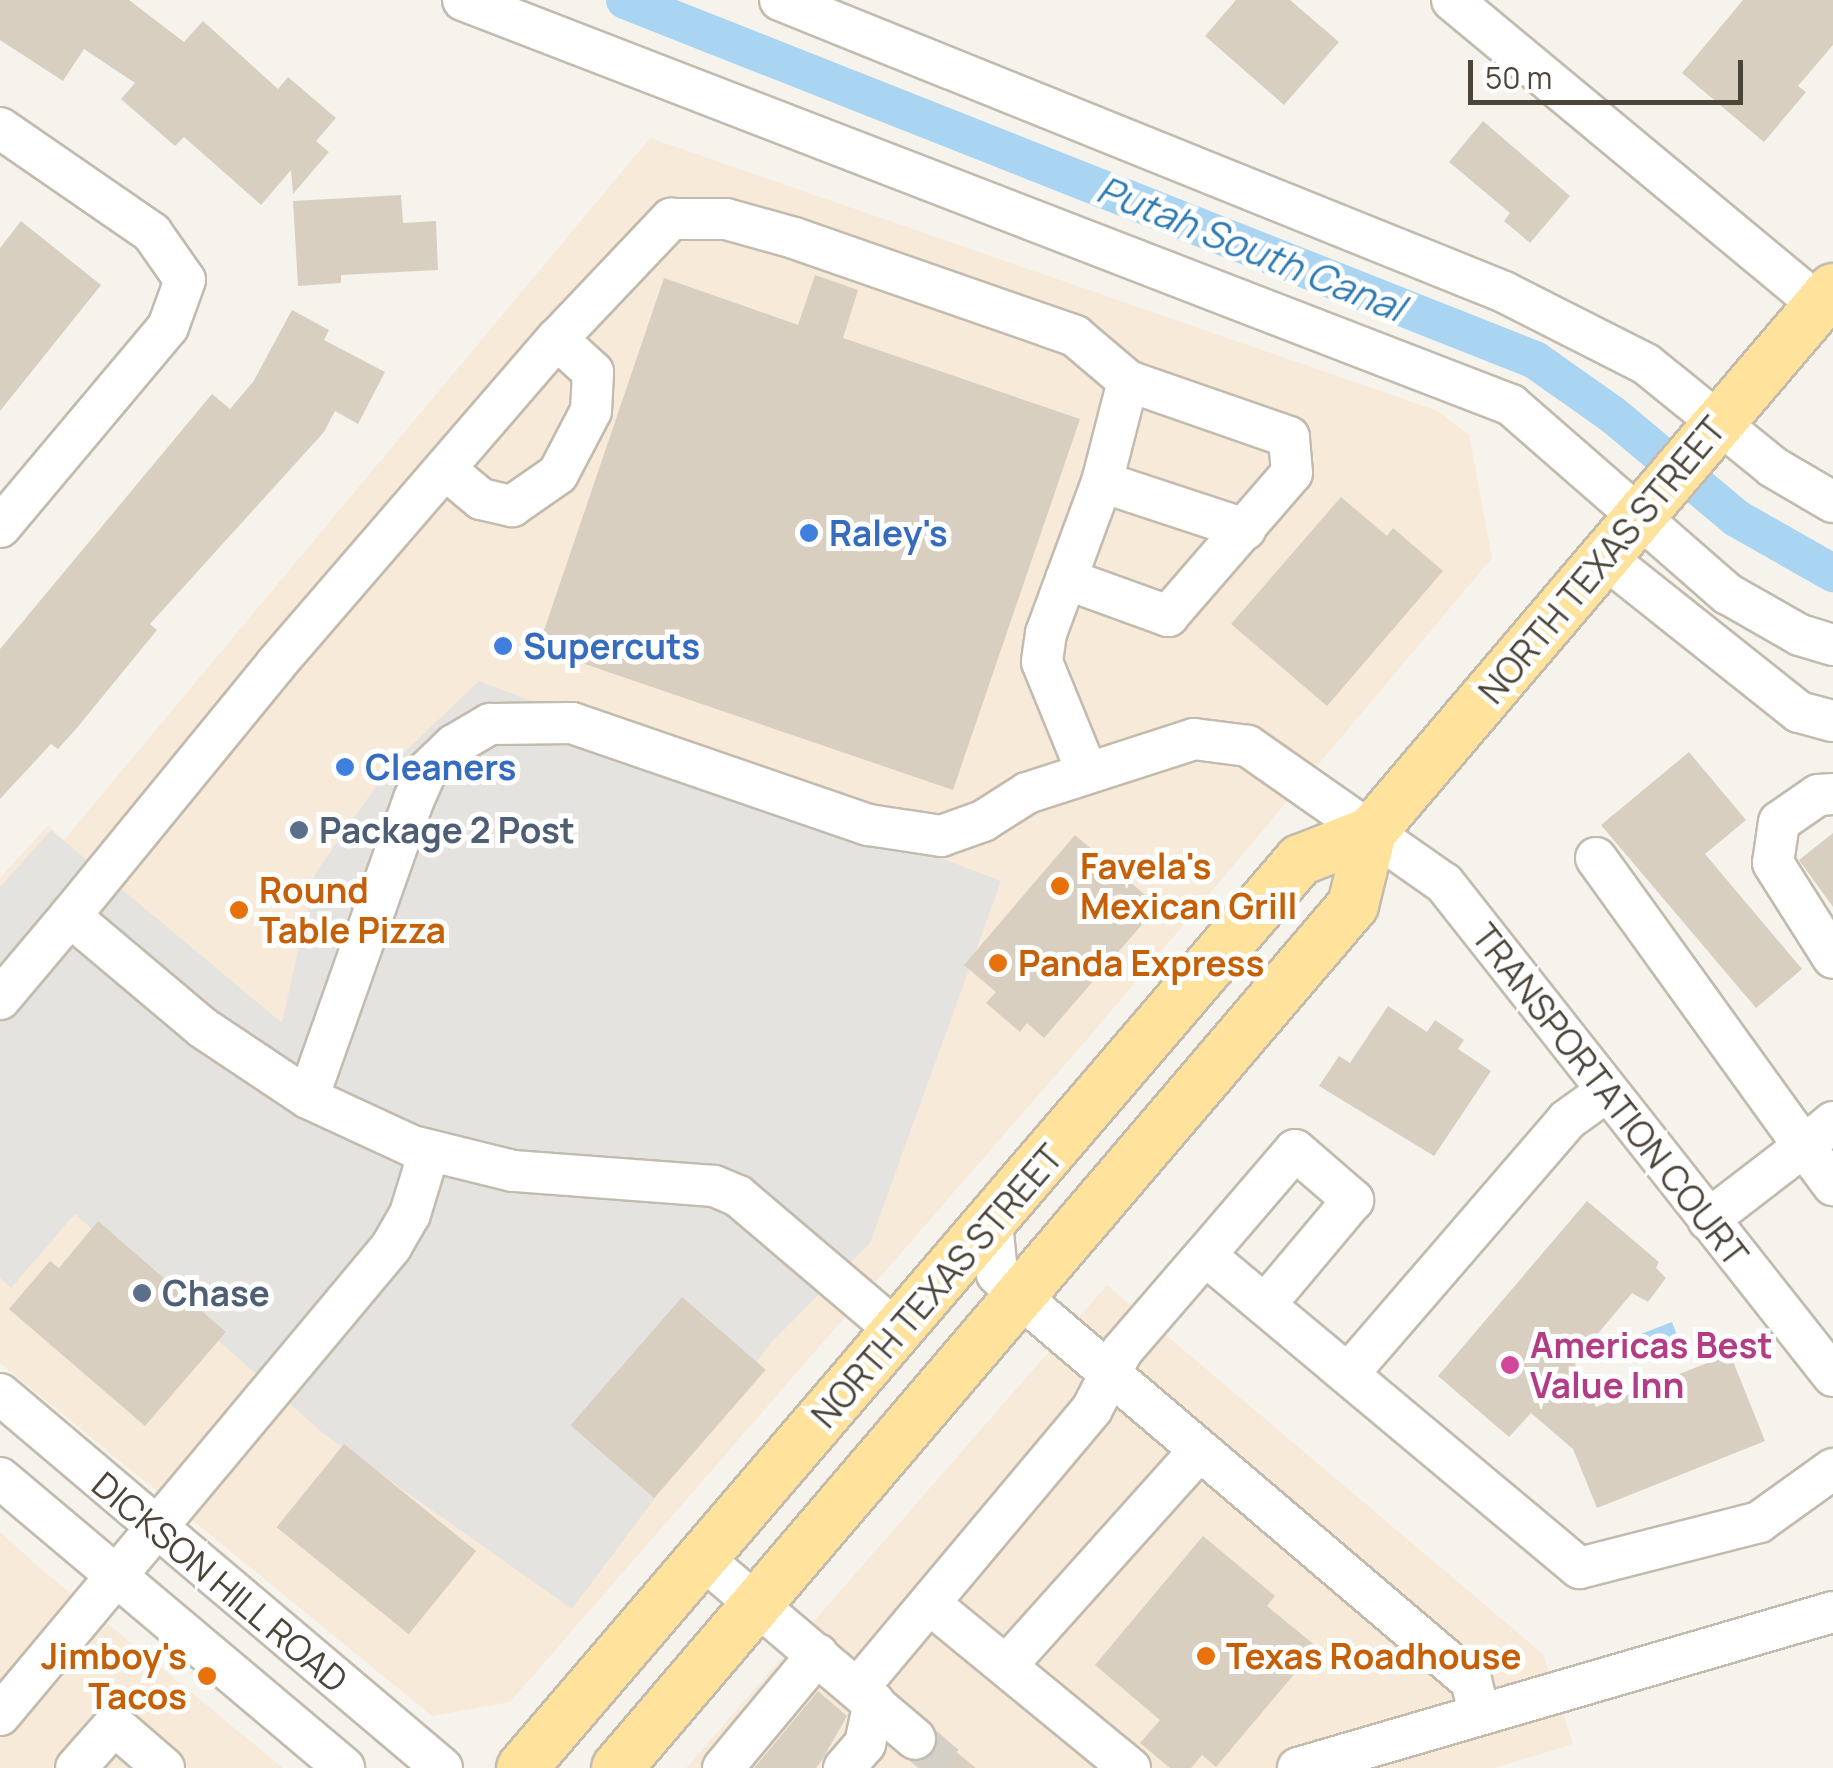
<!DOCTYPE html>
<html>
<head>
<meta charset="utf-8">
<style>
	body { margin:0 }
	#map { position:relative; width:1833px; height:1768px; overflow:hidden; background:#f6f3ec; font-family:Manrope,sans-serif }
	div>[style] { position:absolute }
	.commercial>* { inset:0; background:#f7ead8 }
	.parking>* { inset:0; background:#e5e3e0 }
	.water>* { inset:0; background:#a9d4f2; transform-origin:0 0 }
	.canal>* { height:38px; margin:-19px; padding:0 19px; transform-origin:19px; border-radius:19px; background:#a9d4f2 }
	.building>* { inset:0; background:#d8cfc1; transform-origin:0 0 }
	.minor-tunnel>* { height:40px; margin-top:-20px; transform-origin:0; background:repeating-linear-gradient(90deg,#d4d0c8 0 40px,transparent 0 60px) }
	.roads { filter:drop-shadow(2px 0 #c2bbae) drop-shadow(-2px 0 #c2bbae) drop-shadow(0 2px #c2bbae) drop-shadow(0 -2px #c2bbae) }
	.minor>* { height:40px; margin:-20px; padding:0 20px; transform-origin:20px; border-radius:20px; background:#fff }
	.major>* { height:50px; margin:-25px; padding:0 25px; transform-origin:25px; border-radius:25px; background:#ffe39c }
	.dots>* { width:28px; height:28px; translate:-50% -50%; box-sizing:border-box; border:5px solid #fff; border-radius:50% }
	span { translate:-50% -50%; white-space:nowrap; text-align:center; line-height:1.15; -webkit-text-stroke:10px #fff; paint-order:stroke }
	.shop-label { font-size:35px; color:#366cbe; font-weight:700 }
	.left { translate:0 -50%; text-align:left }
	.street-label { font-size:35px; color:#4b4439 }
	.service-label { font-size:35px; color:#4e5e75; font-weight:700 }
	.food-label { font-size:35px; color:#c56008; font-weight:700 }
	.right { translate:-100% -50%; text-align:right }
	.hotel-label { font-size:35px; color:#b23c85; font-weight:700 }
	.water-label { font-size:38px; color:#2e7ab2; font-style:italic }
	.scale { position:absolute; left:1468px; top:60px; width:275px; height:45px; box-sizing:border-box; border:5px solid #4b4439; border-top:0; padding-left:12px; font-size:30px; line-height:35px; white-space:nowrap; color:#4b4439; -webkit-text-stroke:8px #fff; paint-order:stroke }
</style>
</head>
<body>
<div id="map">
	<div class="commercial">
		<div style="clip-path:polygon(650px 138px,1438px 411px,1469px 435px,1492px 558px,1089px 1037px,510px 1702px,432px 1716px,0 1363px,0 878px,48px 825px,64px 840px)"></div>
		<div style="clip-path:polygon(1107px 1285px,1543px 1654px,1573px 1744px,1494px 1768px,686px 1768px)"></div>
		<div style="clip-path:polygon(0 1532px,41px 1569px,283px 1768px,0 1768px)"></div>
	</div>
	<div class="parking">
		<div style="clip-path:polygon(479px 681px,1001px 881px,870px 1243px,770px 1344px,572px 1609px,324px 1434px,75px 1214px,11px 1288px,0 1278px,0 887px,51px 830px,282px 1023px,315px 874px,391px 765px)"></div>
	</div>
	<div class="water">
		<div style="left:1672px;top:1322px;width:26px;height:49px;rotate:69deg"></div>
	</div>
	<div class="canal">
		<div style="left:625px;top:0;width:979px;rotate:21.58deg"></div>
		<div style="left:1535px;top:360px;width:95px;rotate:35.2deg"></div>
		<div style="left:1613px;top:415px;width:160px;rotate:39.9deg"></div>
		<div style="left:1736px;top:518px;width:112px;rotate:29.6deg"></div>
	</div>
	<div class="building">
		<div style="clip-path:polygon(0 0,129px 0,184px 42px,203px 21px,278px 89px,288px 77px,336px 118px,316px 141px,329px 152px,293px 194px,291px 170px,261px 205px,184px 137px,175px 146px,121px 99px,135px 83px,84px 49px,63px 81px,0 40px)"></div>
		<div style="clip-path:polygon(1236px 0,1290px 0,1339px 42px,1284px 105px,1205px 36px)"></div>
		<div style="clip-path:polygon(1743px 0,1833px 0,1833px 45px,1798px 86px,1806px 92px,1764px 142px,1682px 73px)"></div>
		<div style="clip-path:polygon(1483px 121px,1570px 196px,1530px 243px,1504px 221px,1510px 213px,1449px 162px)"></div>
		<div style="clip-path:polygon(401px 195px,403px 223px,436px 221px,438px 270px,341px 275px,341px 283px,298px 286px,293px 201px)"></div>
		<div style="clip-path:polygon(21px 221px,101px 285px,0 411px,0 248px)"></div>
		<div style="clip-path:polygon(815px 275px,858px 290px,843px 338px,1080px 419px,953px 790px,538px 648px,664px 278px,798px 325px)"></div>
		<div style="clip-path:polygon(292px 310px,329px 330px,324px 340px,385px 372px,358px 424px,335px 411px,324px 432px,150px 624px,157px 630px,76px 729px,58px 749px,51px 744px,0 799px,0 649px,212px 394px,230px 409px,253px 382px)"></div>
		<div style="clip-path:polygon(1341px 497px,1387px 536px,1393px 528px,1443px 571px,1327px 706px,1231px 624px)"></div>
		<div style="clip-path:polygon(1689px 752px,1746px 820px,1705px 854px,1802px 969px,1756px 1008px,1601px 825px)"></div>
		<div style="clip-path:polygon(1833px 833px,1833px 907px,1799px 860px)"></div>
		<div style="clip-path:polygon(1075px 835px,1158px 906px,1044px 1038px,1027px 1023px,1020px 1032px,986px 1003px,996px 992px,964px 965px)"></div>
		<div style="clip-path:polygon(1388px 1006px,1427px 1032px,1435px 1020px,1464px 1040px,1458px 1049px,1491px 1071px,1434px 1156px,1319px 1086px,1339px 1056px,1350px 1063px)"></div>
		<div style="clip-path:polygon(1587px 1201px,1659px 1262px,1656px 1268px,1666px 1278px,1648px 1302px,1632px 1293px,1574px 1362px,1596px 1407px,1730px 1354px,1765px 1441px,1597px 1508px,1573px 1449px,1531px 1413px,1509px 1437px,1438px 1376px)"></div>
		<div style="clip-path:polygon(98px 1221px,226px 1332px,145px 1426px,9px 1309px,50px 1261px,59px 1268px)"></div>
		<div style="left:682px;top:1297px;width:111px;height:170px;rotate:41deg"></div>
		<div style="left:344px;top:1444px;width:170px;height:107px;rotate:39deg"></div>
		<div style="clip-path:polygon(1203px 1536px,1275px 1596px,1267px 1606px,1317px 1647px,1216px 1767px,1202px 1755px,1191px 1768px,1170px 1768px,1140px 1743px,1160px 1720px,1095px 1665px)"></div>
		<div style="clip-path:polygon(818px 1691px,847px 1716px,822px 1760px,816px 1768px,754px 1768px)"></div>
		<div style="clip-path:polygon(938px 1737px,976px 1768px,926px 1768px,918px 1762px,934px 1754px)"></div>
	</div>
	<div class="minor-tunnel">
		<div style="left:915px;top:1739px;width:45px;rotate:40.5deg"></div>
	</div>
	<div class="roads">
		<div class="minor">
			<div style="left:463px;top:0;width:1124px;rotate:21.13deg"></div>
			<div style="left:1511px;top:405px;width:288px;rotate:41.1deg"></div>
			<div style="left:1728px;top:594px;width:83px;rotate:29.7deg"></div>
			<div style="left:1800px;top:635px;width:34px;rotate:17deg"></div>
			<div style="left:780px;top:0;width:781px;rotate:21.96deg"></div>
			<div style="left:1504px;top:292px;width:159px;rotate:26.9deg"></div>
			<div style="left:1646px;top:364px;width:164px;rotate:39deg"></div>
			<div style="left:1773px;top:467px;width:69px;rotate:30.3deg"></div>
			<div style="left:1452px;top:0;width:477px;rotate:39.7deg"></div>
			<div style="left:0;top:128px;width:185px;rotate:34.6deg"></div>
			<div style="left:152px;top:233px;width:57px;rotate:54.9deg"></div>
			<div style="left:185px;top:280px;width:50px;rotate:109.9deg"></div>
			<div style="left:168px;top:327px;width:261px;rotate:130deg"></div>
			<div style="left:445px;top:469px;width:47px;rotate:39.8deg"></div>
			<div style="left:481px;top:499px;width:32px;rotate:13deg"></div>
			<div style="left:512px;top:506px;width:56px;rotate:-34.8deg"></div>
			<div style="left:558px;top:474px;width:71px;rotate:-62.4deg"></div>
			<div style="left:591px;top:411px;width:39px;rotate:-87deg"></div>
			<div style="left:593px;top:372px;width:49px;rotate:-137.5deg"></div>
			<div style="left:1102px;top:482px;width:151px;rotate:18.2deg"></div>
			<div style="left:1604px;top:557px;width:249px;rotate:38.5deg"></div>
			<div style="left:1799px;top:712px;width:35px;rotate:15deg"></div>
			<div style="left:1066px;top:579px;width:109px;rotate:19.9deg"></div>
			<div style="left:1168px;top:616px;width:189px;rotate:-49.1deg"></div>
			<div style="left:1292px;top:473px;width:36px;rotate:-95deg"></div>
			<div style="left:1289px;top:437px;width:170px;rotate:-160.8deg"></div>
			<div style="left:1833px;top:794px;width:15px;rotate:176deg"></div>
			<div style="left:1818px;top:795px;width:47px;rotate:145.3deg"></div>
			<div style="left:1779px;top:822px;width:41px;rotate:98.3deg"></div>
			<div style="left:1773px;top:863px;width:112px;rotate:57.7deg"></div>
			<div style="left:1596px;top:858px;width:355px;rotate:54.2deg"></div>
			<div style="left:1804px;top:1146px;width:121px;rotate:142.4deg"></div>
			<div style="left:0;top:999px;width:109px;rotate:-49.9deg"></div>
			<div style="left:308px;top:1098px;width:126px;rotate:-146.3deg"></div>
			<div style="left:203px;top:1028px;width:174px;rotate:-139.9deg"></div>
			<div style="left:70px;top:916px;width:325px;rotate:-50.7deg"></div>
			<div style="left:276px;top:664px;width:430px;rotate:-49.2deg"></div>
			<div style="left:557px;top:339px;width:166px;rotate:-46.5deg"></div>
			<div style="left:671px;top:219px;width:55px"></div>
			<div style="left:726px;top:219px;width:71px;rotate:15.6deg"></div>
			<div style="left:794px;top:238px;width:298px;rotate:19.2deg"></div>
			<div style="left:1075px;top:336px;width:70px;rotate:40.3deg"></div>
			<div style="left:1128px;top:381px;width:104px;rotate:104.4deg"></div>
			<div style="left:1102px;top:482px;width:161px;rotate:110.3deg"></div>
			<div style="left:1046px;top:633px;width:29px;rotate:98deg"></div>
			<div style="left:1042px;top:662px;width:119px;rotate:67.8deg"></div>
			<div style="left:1833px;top:1122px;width:38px;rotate:140deg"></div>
			<div style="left:1804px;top:1146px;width:49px;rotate:53.4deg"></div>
			<div style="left:992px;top:1222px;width:52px;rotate:84.5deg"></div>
			<div style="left:997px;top:1274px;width:31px;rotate:45deg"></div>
			<div style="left:1019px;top:1296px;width:594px;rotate:40.42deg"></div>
			<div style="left:1471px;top:1681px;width:34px;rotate:75deg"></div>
			<div style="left:1205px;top:1255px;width:138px;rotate:-49.4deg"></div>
			<div style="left:1295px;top:1150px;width:77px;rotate:40.8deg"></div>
			<div style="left:1353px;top:1200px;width:137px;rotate:130deg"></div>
			<div style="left:898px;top:1332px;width:210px;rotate:-139.6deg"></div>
			<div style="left:738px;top:1196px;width:26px;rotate:-157deg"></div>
			<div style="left:714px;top:1186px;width:202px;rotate:-175.7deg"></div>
			<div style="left:513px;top:1171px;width:104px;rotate:-166.1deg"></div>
			<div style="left:412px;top:1146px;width:115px;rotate:-155.2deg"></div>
			<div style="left:308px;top:1098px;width:317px;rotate:-70.5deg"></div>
			<div style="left:414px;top:799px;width:30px;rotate:-66deg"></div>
			<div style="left:426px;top:772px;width:39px;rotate:-44deg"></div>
			<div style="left:454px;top:745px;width:42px;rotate:-30.3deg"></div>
			<div style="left:490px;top:724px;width:82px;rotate:-0.7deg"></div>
			<div style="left:572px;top:723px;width:314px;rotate:19deg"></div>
			<div style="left:869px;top:825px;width:73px;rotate:8.7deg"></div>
			<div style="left:941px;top:836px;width:45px;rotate:-19.7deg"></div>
			<div style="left:983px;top:821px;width:52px;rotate:-32.5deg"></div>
			<div style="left:1027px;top:793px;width:176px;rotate:-17.9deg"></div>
			<div style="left:1194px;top:739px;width:54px;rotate:7.4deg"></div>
			<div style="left:1248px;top:746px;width:239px;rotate:35deg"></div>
			<div style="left:1444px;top:883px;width:628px;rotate:51.72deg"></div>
			<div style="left:1348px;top:1374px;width:335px;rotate:-49.2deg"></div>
			<div style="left:1567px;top:1120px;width:48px;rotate:-35.7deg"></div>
			<div style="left:0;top:1394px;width:579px;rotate:40.24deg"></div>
			<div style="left:0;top:1478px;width:450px;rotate:40.1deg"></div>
			<div style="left:703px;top:1559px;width:278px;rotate:40.3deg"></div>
			<div style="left:930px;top:1604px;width:259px;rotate:39.4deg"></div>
			<div style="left:1006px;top:1666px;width:290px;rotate:-48.1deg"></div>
			<div style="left:858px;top:1688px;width:364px;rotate:-50deg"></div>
			<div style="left:1092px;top:1409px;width:65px;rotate:-62.7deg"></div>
			<div style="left:1122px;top:1351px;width:127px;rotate:-49.2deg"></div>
			<div style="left:1205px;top:1255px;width:488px;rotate:39.9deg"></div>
			<div style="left:1580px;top:1568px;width:185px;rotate:-14.4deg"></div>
			<div style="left:1759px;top:1522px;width:91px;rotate:-35.6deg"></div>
			<div style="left:0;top:1715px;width:610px;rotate:-50.12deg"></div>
			<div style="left:391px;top:1247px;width:38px;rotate:-60deg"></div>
			<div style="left:410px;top:1214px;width:65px;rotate:-73deg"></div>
			<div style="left:76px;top:1768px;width:57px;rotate:-48.5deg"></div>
			<div style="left:114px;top:1725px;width:66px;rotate:40.7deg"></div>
			<div style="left:723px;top:1768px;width:148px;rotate:-50.2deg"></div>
			<div style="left:844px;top:1768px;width:32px;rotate:-49deg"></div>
			<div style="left:865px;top:1744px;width:43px;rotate:-77.9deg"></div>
			<div style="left:1298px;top:1768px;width:557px;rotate:-16.26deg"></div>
		</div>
		<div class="major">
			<div style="left:522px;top:1768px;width:1196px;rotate:-49.41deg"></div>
			<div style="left:1300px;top:860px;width:76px;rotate:-21.5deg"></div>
			<div style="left:617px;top:1768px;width:1134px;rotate:-49.54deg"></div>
			<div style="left:1353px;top:905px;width:75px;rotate:-76.1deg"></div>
			<div style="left:1371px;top:832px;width:713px;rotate:-49.61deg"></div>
		</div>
	</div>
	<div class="dots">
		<div style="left:809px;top:533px;background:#3f7fe0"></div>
		<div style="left:503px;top:646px;background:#3f7fe0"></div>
		<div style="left:345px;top:767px;background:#3f7fe0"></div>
		<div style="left:299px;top:830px;background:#5c6f8a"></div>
		<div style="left:1060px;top:886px;background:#e8710a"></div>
		<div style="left:239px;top:910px;background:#e8710a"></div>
		<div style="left:998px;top:963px;background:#e8710a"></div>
		<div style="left:142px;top:1293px;background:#5c6f8a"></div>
		<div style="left:1510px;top:1365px;background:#d1479c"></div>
		<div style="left:1206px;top:1656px;background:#e8710a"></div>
		<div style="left:207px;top:1676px;background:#e8710a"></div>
	</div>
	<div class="shop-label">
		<span class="left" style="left:829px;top:533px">Raley's</span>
		<span class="left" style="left:523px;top:646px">Supercuts</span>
		<span class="left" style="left:365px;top:767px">Cleaners</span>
	</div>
	<div class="street-label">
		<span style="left:1602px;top:560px;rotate:-50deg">NORTH TEXAS STREET</span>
		<span style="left:1610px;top:1095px;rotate:52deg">TRANSPORTATION COURT</span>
		<span style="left:937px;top:1286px;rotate:-49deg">NORTH TEXAS STREET</span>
		<span style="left:220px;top:1582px;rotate:40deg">DICKSON HILL ROAD</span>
	</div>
	<div class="service-label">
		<span class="left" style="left:319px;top:830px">Package 2 Post</span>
		<span class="left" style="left:162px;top:1293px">Chase</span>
	</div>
	<div class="food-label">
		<span class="left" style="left:1080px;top:886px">Favela's<br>Mexican Grill</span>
		<span class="left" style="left:259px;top:910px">Round<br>Table Pizza</span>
		<span class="left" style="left:1018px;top:963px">Panda Express</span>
		<span class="right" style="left:187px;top:1676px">Jimboy's<br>Tacos</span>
		<span class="left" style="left:1226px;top:1656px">Texas Roadhouse</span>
	</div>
	<div class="hotel-label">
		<span class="left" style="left:1530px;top:1365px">Americas Best<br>Value Inn</span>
	</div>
	<div class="water-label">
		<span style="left:1251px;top:248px;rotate:22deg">Putah South Canal</span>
	</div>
	<div class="scale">50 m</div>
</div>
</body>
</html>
